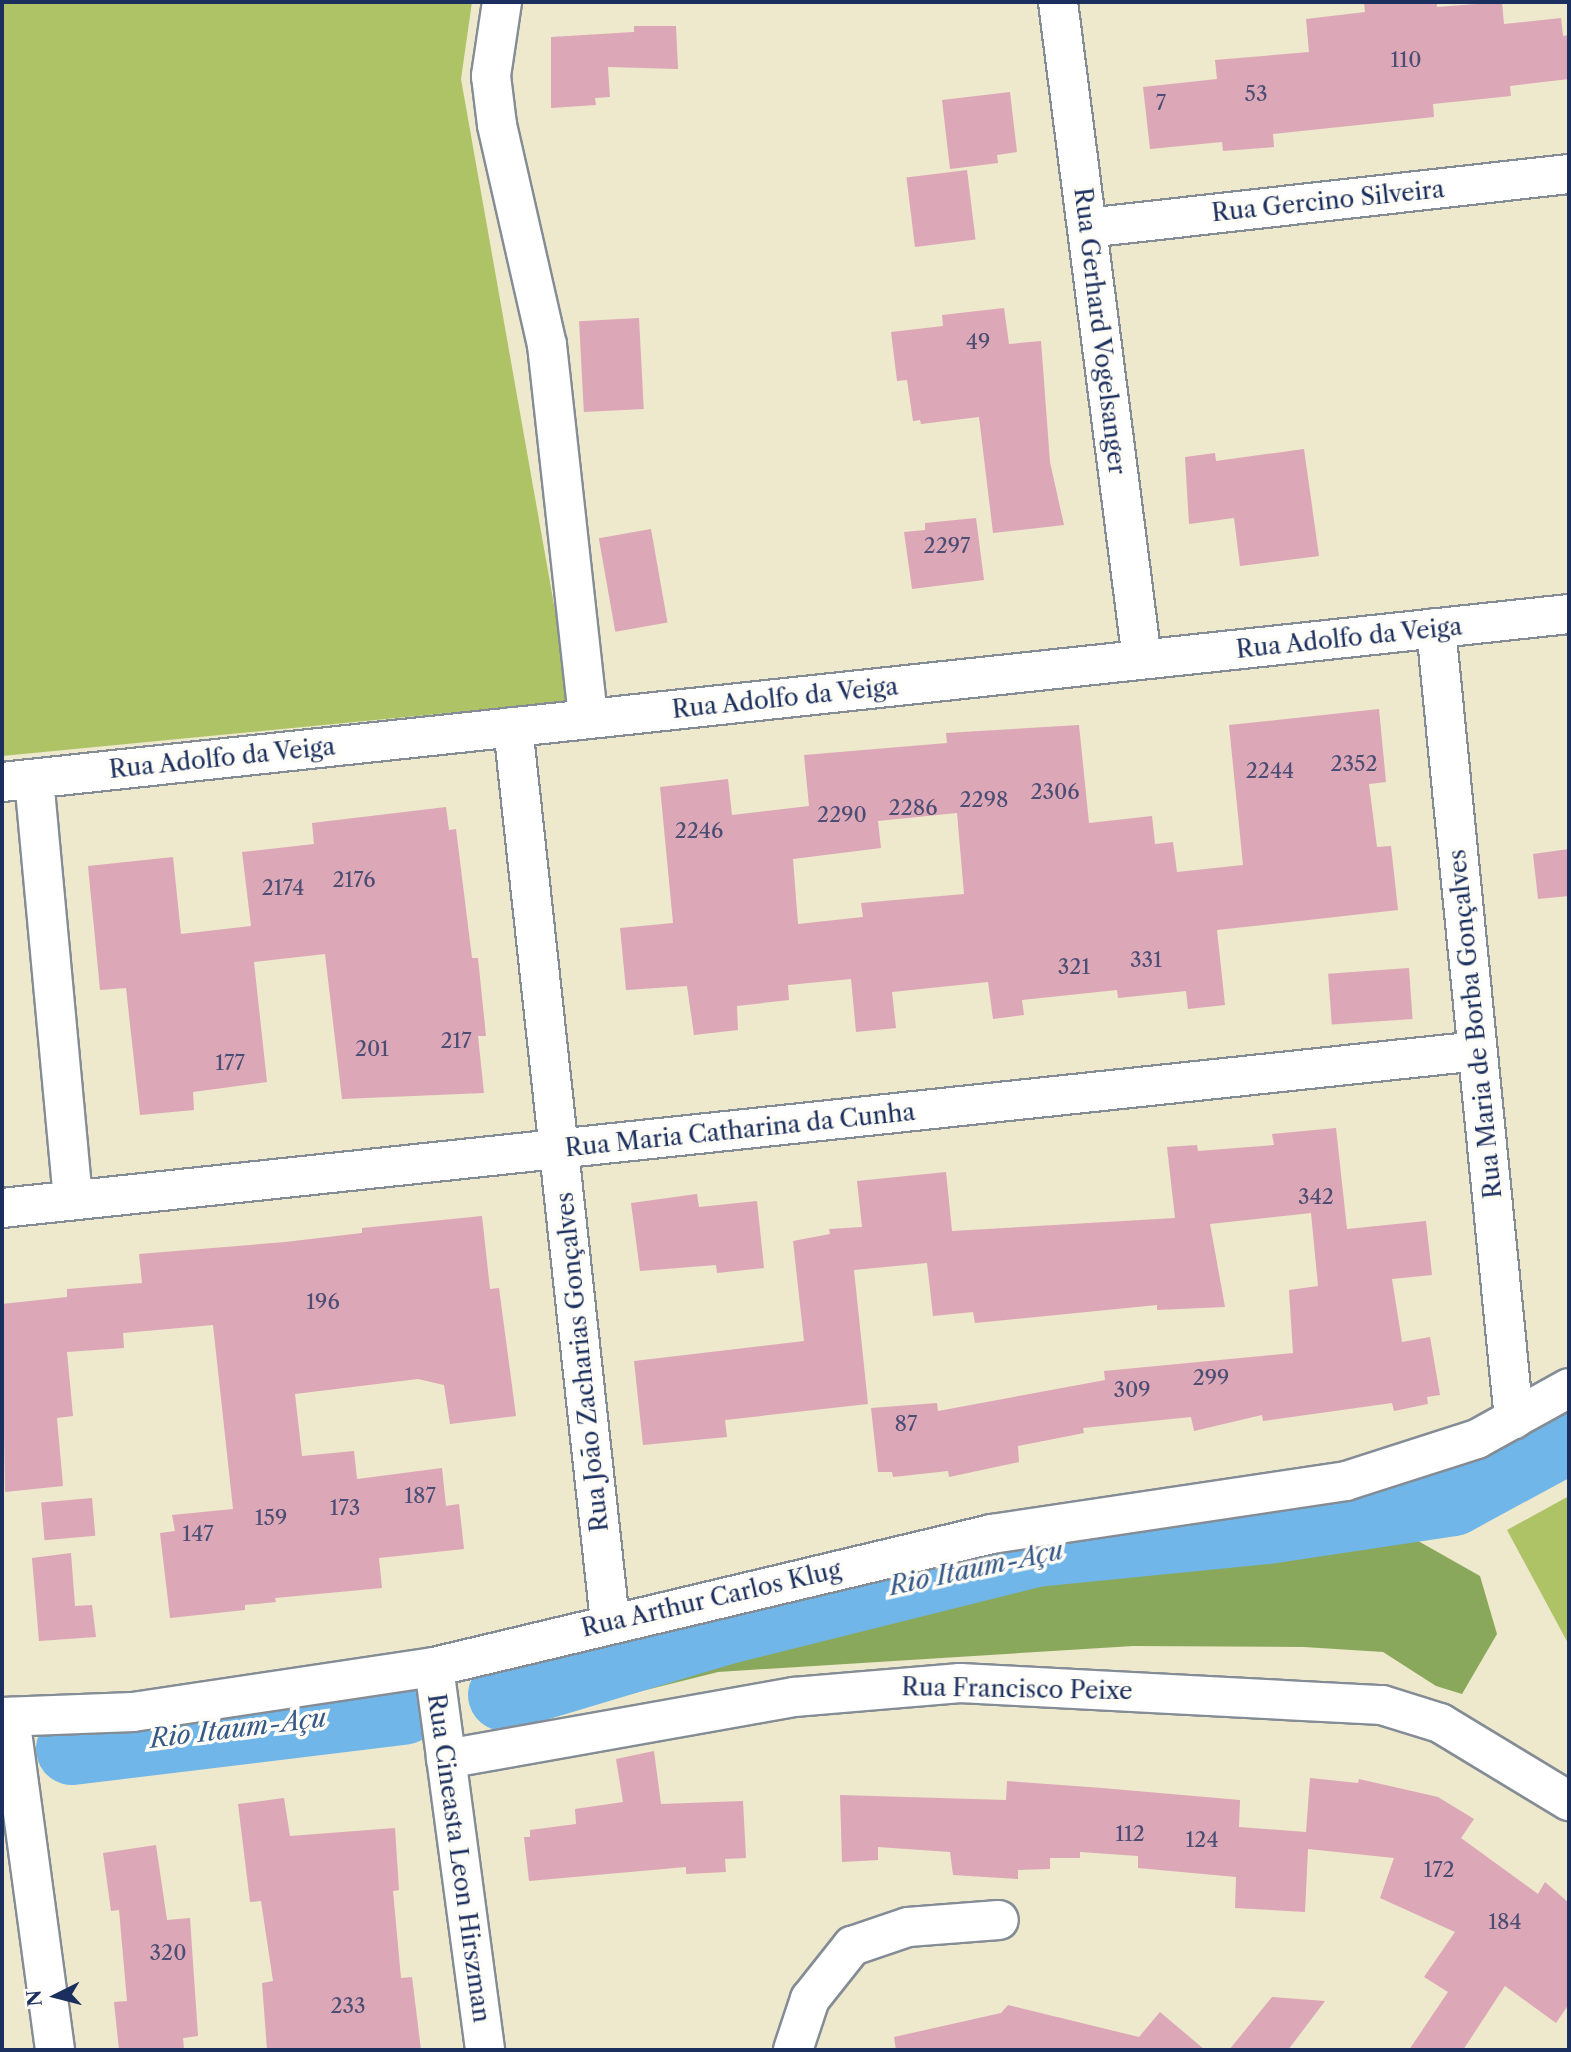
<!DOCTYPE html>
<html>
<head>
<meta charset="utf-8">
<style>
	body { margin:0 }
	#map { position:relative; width:1571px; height:2052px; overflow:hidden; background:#eee8cc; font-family:"Libre Caslon Text",serif }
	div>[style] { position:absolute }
	.green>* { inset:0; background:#aec266 }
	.forest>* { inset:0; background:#8aa85b }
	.river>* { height:72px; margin:-36px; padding:0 36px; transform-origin:36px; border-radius:36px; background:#71b6e8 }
	.building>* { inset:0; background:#dca7b6; transform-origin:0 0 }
	.roads { filter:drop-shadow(2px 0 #848c95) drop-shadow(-2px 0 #848c95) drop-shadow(0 2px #848c95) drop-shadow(0 -2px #848c95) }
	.minor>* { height:38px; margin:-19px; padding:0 19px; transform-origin:19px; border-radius:19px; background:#fff }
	span { translate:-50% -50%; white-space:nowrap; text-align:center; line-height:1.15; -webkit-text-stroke:7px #fdfcf7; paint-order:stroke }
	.number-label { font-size:21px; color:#4b4d74 }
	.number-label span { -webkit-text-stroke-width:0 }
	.street-label { font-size:24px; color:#1b2f5e }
	.water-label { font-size:26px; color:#355887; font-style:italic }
	.frame { position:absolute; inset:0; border:4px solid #1b2f5e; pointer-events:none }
	.north { position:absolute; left:21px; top:1961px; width:70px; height:70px; -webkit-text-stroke:5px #fdfcf7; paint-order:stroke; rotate:264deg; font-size:19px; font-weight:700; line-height:28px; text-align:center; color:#1b2f5e }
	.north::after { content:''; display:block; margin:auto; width:24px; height:32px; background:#1b2f5e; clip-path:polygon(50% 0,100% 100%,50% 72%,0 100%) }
</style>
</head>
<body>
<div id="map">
	<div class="green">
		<div style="clip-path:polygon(2px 2px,472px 2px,461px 79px,571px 701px,2px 756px)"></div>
		<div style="clip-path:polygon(1569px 1496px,1569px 1645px,1507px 1530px)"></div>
	</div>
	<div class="forest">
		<div style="clip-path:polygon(1404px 1533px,1480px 1576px,1497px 1634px,1462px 1694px,1436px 1686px,1383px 1652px,1304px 1647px,1133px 1646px,718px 1672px,622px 1696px,614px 1659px,1046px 1548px)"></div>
	</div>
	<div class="river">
		<div style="left:504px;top:1695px;width:233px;rotate:-16.7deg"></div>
		<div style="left:727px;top:1628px;width:318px;rotate:-14deg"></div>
		<div style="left:1036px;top:1551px;width:233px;rotate:-5.7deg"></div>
		<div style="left:1268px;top:1528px;width:187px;rotate:-8.6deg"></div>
		<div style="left:1453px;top:1500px;width:132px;rotate:-28.5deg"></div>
		<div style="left:72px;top:1749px;width:334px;rotate:-6.9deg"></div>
	</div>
	<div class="building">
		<div style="clip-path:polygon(1364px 2px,1437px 2px,1437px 7px,1502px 2px,1504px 24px,1561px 18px,1563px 36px,1569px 35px,1569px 79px,1510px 86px,1511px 96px,1433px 104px,1434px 117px,1273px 134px,1274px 147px,1223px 151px,1222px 142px,1150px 149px,1143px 87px,1217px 79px,1215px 60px,1309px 52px,1306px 19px,1365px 12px)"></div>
		<div style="clip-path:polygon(634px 26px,676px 26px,678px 69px,608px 67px,610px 97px,595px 98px,596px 105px,551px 108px,551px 37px,634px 32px)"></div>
		<div style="clip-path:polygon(1010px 92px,1017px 152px,997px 155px,998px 163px,950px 169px,942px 100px)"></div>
		<div style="left:967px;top:170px;width:70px;height:61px;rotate:83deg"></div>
		<div style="clip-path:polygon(1004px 308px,1009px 344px,1041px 341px,1050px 462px,1064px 525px,993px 533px,979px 417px,921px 424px,920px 420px,913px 421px,907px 380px,897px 381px,891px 332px,943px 326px,942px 315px)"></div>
		<div style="left:639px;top:318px;width:91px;height:60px;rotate:87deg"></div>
		<div style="clip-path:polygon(1304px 449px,1319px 556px,1240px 566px,1234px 518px,1189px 524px,1185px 457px,1215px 453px,1216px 461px)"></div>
		<div style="clip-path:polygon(976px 518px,984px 580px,912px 589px,904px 532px,925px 530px,925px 523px)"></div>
		<div style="left:651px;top:529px;width:95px;height:53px;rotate:80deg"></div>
		<div style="clip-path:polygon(evenodd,1379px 709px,1386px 782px,1369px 784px,1377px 847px,1391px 846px,1398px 910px,1217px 930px,1225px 1005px,1188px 1009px,1186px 991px,1118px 998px,1117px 990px,1022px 1000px,1024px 1015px,993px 1019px,988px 982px,892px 992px,896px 1028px,856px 1032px,851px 979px,788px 985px,789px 1000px,737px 1006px,738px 1030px,694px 1035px,687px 986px,626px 990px,620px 928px,673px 923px,660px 787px,728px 779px,732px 815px,809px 806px,804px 755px,947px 743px,946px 733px,1079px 725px,1089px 823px,1152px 816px,1155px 844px,1173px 842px,1177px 872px,1243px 865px,1229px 725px,1379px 709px,957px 813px,964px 894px,861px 903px,863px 917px,798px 924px,793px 859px,881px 848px,878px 821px,957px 813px)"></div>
		<div style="clip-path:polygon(446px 807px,449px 830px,456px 829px,472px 958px,478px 958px,486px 1036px,478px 1036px,484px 1093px,342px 1099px,325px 954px,254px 962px,267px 1082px,193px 1092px,194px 1110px,140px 1115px,126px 988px,100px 990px,88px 866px,173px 857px,181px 934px,251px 926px,242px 852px,314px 844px,312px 823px)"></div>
		<div style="clip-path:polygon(1569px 849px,1569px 896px,1538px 899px,1533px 854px)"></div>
		<div style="left:1409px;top:968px;width:51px;height:81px;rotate:86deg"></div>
		<div style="clip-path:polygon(1336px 1128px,1347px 1229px,1426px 1221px,1432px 1275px,1392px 1279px,1402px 1342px,1430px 1337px,1440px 1395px,1427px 1397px,1428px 1404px,1394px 1411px,1392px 1403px,1263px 1421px,1262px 1415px,1194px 1431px,1191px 1417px,1083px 1428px,1084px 1433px,1018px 1446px,1019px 1462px,949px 1477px,948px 1471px,893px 1477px,892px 1472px,878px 1472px,871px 1408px,937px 1403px,938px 1411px,1105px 1380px,1104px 1371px,1293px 1353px,1289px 1290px,1318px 1286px,1311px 1213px,1210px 1224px,1225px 1307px,1157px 1310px,1157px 1305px,975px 1323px,973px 1312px,933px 1316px,927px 1263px,854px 1270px,868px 1404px,725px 1420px,727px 1437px,643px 1445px,634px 1361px,804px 1341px,793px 1241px,830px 1234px,829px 1229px,862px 1227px,857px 1181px,946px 1172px,952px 1231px,1175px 1218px,1167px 1147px,1197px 1145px,1198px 1151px,1274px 1145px,1272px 1134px)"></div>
		<div style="clip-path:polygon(697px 1194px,699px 1207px,757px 1201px,764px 1268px,717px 1273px,716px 1265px,640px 1271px,631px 1203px)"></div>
		<div style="clip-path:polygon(482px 1216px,490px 1289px,499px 1288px,516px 1416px,450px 1424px,444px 1385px,418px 1379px,295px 1394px,302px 1456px,354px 1451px,357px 1479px,442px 1468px,446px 1506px,459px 1504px,464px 1549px,379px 1558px,382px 1588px,275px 1598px,276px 1602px,245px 1605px,245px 1610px,170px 1618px,160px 1533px,175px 1531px,172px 1515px,233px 1509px,213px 1325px,123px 1333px,124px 1348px,67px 1352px,73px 1416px,57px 1418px,63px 1486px,5px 1492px,2px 1304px,67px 1297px,67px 1289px,142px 1283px,139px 1254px,285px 1242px,362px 1233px,362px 1228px)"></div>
		<div style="left:92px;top:1498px;width:38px;height:51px;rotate:85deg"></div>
		<div style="clip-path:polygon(71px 1553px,75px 1606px,92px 1605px,96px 1637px,39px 1641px,32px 1558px)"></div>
		<div style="clip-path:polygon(654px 1751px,661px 1804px,743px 1801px,746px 1858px,725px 1859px,726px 1872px,686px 1874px,686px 1867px,529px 1881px,524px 1837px,530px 1837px,530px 1830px,576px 1824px,575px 1809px,623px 1802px,616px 1759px)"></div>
		<div style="clip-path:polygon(1310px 1778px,1358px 1783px,1359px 1779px,1438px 1797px,1474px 1819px,1461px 1838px,1538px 1894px,1545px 1882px,1569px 1903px,1569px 2004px,1556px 2023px,1505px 1986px,1463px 2050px,1409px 2050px,1448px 1992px,1424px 1977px,1455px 1932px,1380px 1898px,1394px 1858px,1308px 1849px,1305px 1912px,1235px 1908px,1236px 1877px,1138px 1868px,1138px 1856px,1080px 1852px,1080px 1858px,1050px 1858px,1050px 1869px,1018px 1870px,1018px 1879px,953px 1875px,950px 1852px,878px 1847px,878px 1860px,842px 1862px,840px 1795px,1006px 1800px,1007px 1781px,1102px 1788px,1240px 1800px,1239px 1827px,1306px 1832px)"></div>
		<div style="clip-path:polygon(284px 1798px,290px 1836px,395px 1828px,399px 1890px,393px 1891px,401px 1978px,412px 1977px,421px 2050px,267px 2050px,262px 1983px,273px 1981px,261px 1901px,250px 1902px,238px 1804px)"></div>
		<div style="clip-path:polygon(156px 1845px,167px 1920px,190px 1918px,198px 2036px,183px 2038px,184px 2050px,119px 2050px,114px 2002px,127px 2001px,119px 1910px,111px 1911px,103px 1853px)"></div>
		<div style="clip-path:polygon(1272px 1997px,1325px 2001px,1288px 2050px,1229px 2050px)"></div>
		<div style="clip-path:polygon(1008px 2005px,1139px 2037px,1160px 2012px,1205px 2050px,896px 2050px,894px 2037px,1001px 2013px)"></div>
	</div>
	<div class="roads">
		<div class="minor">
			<div style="left:502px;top:2px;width:75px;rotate:98.5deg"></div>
			<div style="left:491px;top:76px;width:49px;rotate:83deg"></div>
			<div style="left:497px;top:125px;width:226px;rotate:77.2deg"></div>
			<div style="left:547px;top:345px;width:376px;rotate:83.7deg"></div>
			<div style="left:1058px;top:2px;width:663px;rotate:82.72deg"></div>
			<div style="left:1087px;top:228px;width:485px;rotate:-6.4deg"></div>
			<div style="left:1436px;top:628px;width:795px;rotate:84.37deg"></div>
			<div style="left:513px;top:727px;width:900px;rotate:83.81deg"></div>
			<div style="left:34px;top:779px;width:423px;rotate:84.7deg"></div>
			<div style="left:2px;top:782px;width:1576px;rotate:-6.12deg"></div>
			<div style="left:2px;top:1208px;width:1484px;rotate:-6.07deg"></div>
			<div style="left:434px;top:1667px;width:386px;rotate:82.4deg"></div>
			<div style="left:2px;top:1717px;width:131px;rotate:-2.2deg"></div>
			<div style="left:133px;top:1712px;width:304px;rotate:-8.5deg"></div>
			<div style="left:434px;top:1667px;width:574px;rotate:-13.41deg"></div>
			<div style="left:992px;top:1534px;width:358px;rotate:-8.5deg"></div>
			<div style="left:1346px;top:1481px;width:138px;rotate:-17.8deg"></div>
			<div style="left:1477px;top:1439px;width:105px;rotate:-29deg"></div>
			<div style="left:10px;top:1717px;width:336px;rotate:82.3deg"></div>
			<div style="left:446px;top:1759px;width:353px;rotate:-10.1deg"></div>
			<div style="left:794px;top:1697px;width:167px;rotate:-4.8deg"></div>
			<div style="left:960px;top:1683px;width:423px;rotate:3deg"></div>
			<div style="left:1382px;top:1705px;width:61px;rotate:17.2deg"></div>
			<div style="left:1440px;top:1723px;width:151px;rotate:31.2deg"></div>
			<div style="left:793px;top:2050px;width:54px;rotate:-71.6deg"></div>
			<div style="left:810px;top:1999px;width:68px;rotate:-51.6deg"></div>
			<div style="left:852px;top:1946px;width:59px;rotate:-18.7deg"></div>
			<div style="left:908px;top:1927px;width:91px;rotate:-4.4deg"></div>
		</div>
	</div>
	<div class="number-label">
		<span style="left:1406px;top:60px">110</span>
		<span style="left:1256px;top:94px">53</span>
		<span style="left:1161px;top:103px">7</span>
		<span style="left:978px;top:342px">49</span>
		<span style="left:947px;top:546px">2297</span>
		<span style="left:1354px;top:764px">2352</span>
		<span style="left:1270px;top:771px">2244</span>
		<span style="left:1055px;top:792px">2306</span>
		<span style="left:984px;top:800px">2298</span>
		<span style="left:913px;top:808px">2286</span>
		<span style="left:842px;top:815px">2290</span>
		<span style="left:699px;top:831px">2246</span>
		<span style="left:354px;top:880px">2176</span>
		<span style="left:283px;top:888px">2174</span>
		<span style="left:1146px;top:960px">331</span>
		<span style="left:1074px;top:967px">321</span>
		<span style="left:456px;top:1041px">217</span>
		<span style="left:372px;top:1049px">201</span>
		<span style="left:230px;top:1063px">177</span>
		<span style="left:1316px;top:1197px">342</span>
		<span style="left:323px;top:1302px">196</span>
		<span style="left:1211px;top:1378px">299</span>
		<span style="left:1132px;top:1390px">309</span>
		<span style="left:906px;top:1424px">87</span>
		<span style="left:420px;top:1496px">187</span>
		<span style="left:345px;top:1508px">173</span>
		<span style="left:271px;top:1518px">159</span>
		<span style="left:198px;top:1534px">147</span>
		<span style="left:1130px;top:1834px">112</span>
		<span style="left:1202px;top:1840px">124</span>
		<span style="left:1439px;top:1870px">172</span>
		<span style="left:1505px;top:1922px">184</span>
		<span style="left:168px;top:1953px">320</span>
		<span style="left:348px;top:2006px">233</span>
	</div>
	<div class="street-label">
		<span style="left:1328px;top:201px;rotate:-6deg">Rua Gercino Silveira</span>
		<span style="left:1100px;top:331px;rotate:83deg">Rua Gerhard Vogelsanger</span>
		<span style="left:1349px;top:638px;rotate:-6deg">Rua Adolfo da Veiga</span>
		<span style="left:785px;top:698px;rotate:-6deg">Rua Adolfo da Veiga</span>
		<span style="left:222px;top:758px;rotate:-6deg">Rua Adolfo da Veiga</span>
		<span style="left:1475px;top:1024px;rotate:-96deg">Rua Maria de Borba Gonçalves</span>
		<span style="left:740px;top:1130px;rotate:-6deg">Rua Maria Catharina da Cunha</span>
		<span style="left:582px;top:1362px;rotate:-96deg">Rua João Zacharias Gonçalves</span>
		<span style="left:711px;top:1599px;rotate:-13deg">Rua Arthur Carlos Klug</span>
		<span style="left:1017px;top:1689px;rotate:1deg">Rua Francisco Peixe</span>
		<span style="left:459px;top:1858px;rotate:82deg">Rua Cineasta Leon Hirszman</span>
	</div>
	<div class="water-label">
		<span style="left:976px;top:1569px;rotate:-12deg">Rio Itaum-Açu</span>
		<span style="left:238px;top:1729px;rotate:-7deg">Rio Itaum-Açu</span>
	</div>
	<div class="frame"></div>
	<div class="north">N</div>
</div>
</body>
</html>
